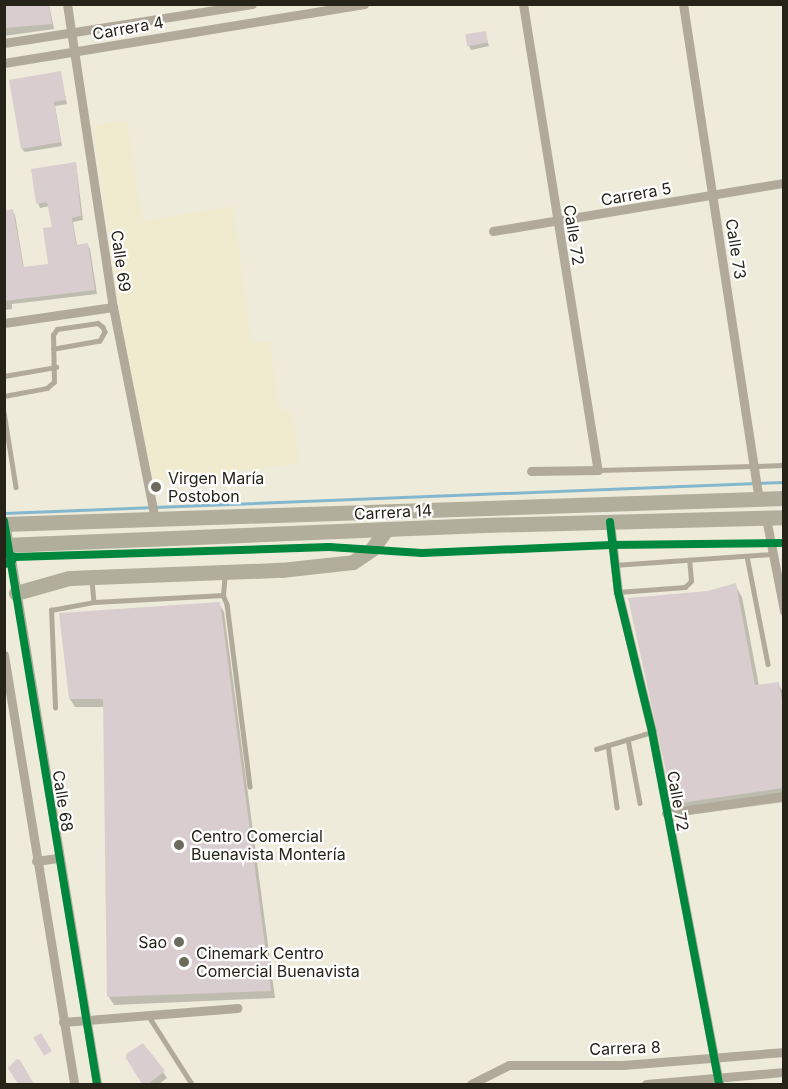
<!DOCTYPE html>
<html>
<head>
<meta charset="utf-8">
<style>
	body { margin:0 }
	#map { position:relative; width:788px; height:1089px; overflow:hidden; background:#eeebdb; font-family:Inter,sans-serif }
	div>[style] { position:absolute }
	.built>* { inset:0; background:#f0eace }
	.shadow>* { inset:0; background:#0003 }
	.stream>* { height:3px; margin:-1.5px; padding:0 1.5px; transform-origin:1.5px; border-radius:1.5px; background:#84b7ce }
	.building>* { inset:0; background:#d9cdcf; transform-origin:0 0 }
	.service>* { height:4.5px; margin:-2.25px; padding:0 2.25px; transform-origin:2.25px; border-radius:2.25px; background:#b1aa9a }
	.minor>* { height:9px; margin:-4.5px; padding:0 4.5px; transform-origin:4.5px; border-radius:4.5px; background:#b1aa9a }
	.primary>* { height:15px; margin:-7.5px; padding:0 7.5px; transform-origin:7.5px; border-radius:7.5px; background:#b2ae9c }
	.cycleway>* { height:8px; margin:-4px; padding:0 4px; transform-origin:4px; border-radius:4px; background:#00873e }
	.dots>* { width:16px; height:16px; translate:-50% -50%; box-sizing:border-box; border:3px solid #fff; border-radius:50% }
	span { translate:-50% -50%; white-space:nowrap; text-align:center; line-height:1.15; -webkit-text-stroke:4.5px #fff; paint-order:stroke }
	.street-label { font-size:16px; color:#262419 }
	.poi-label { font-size:16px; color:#262419 }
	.left { translate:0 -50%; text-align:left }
	.right { translate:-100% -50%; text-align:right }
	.frame { position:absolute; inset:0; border:6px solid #262419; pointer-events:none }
</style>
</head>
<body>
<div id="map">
	<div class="built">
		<div style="clip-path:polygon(127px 120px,143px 221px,233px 206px,252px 342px,270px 341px,280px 412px,292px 411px,301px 463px,159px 482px,143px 473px,93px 126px)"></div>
	</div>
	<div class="shadow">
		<div style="clip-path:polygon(4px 4px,49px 4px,54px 29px,4px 36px)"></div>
		<div style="clip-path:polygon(485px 33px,489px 46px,471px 50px,469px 46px)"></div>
		<div style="clip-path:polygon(60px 73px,67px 104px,55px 106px,62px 146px,25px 152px,22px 149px)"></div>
		<div style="clip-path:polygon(76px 164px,83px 220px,73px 222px,77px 246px,87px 245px,90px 249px,97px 294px,12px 304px,12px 309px,4px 310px,4px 212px,12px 211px,15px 215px,24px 269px,50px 265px,54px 228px,50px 206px,40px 208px,38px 203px)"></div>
		<div style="clip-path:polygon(735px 585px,742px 597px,759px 686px,778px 684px,784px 693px,784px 802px,681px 816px,674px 803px,709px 593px)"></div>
		<div style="clip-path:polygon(219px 604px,224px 612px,275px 998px,114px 1005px,109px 997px,105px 707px,75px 707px,70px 699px)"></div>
		<div style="clip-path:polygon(128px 1054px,163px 1072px,167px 1078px,159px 1084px,144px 1084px)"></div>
	</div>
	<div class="stream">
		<div style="left:4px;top:513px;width:781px;rotate:-2.28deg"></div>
	</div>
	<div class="building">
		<div style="clip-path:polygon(4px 4px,49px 4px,52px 24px,4px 28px)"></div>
		<div style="left:486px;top:31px;width:12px;height:21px;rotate:81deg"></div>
		<div style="clip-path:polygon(61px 71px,66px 100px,54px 102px,61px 142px,21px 149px,9px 80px)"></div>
		<div style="clip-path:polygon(76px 162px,81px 216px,72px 218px,76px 245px,88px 243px,95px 290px,4px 301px,4px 211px,13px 209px,23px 267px,48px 264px,43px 228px,52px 227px,47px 202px,36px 204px,31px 169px)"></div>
		<div style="clip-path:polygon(736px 583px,755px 685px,779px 682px,783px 705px,783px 788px,673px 804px,628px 598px,708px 591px)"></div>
		<div style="clip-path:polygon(220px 602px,271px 991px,107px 997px,103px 699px,69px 699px,59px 613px)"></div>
		<div style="left:41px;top:1033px;width:21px;height:9px;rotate:59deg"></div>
		<div style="clip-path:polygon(143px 1043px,165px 1071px,148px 1084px,142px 1084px,126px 1058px,126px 1054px)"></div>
		<div style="clip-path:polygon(17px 1059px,20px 1060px,34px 1084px,18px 1084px,8px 1068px)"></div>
	</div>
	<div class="service">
		<div style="left:4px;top:376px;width:53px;rotate:-9.8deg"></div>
		<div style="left:4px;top:396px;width:44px;rotate:-10.5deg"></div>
		<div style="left:47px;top:388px;width:9px;rotate:-41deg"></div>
		<div style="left:54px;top:382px;width:47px;rotate:-91.2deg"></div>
		<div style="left:53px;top:335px;width:7px;rotate:-56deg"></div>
		<div style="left:57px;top:329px;width:41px;rotate:-8.3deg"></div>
		<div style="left:98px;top:323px;width:6px;rotate:39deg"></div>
		<div style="left:103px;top:327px;width:5px;rotate:68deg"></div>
		<div style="left:105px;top:332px;width:10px;rotate:119deg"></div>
		<div style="left:100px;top:341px;width:47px;rotate:170.1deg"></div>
		<div style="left:4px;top:412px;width:76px;rotate:80.9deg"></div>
		<div style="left:598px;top:470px;width:186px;rotate:-1.5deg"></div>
		<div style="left:747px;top:556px;width:110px;rotate:79deg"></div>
		<div style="left:614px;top:565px;width:159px;rotate:-4deg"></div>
		<div style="left:92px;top:580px;width:22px;rotate:85deg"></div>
		<div style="left:618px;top:592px;width:67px;rotate:-4.3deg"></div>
		<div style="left:685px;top:587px;width:8px;rotate:-45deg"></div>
		<div style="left:691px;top:581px;width:21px;rotate:-95deg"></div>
		<div style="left:223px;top:595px;width:21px;rotate:-85deg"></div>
		<div style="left:55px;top:708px;width:98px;rotate:-92.3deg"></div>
		<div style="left:51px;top:610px;width:44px;rotate:-10.5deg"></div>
		<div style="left:94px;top:602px;width:129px;rotate:-3.1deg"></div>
		<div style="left:223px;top:595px;width:10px;rotate:66deg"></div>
		<div style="left:227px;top:604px;width:184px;rotate:82.8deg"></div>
		<div style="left:628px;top:739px;width:65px;rotate:79.4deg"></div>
		<div style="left:608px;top:745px;width:63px;rotate:81.7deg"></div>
		<div style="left:596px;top:749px;width:59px;rotate:-16.9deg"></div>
		<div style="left:148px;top:1015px;width:82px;rotate:57.5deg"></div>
	</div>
	<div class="minor">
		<div style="left:67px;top:4px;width:306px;rotate:81.4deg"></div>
		<div style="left:113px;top:307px;width:217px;rotate:78.8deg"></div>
		<div style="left:523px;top:4px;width:472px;rotate:80.9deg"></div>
		<div style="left:598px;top:470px;width:67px;rotate:179.1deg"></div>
		<div style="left:683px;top:4px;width:500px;rotate:81.3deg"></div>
		<div style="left:4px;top:43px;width:251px;rotate:-8.9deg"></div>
		<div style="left:4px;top:63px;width:365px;rotate:-9.3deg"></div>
		<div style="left:493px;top:231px;width:295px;rotate:-9.4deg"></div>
		<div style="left:4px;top:323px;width:110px;rotate:-8.4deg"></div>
		<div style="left:766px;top:518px;width:95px;rotate:79deg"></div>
		<div style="left:5px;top:522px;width:569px;rotate:80.7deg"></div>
		<div style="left:610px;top:522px;width:70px;rotate:83.5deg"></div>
		<div style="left:618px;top:592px;width:144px;rotate:76.3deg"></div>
		<div style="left:652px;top:732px;width:358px;rotate:79.2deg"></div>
		<div style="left:4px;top:655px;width:435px;rotate:80.7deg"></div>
		<div style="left:666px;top:813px;width:119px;rotate:-8.2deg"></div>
		<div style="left:36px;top:861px;width:22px;rotate:-8deg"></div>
		<div style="left:63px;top:1022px;width:175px;rotate:-4.6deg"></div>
		<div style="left:471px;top:1084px;width:42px;rotate:-26.6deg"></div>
		<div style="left:509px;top:1065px;width:114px"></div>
		<div style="left:623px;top:1065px;width:162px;rotate:-4.6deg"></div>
		<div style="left:646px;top:1084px;width:139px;rotate:-5deg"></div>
	</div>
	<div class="primary">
		<div style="left:4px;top:524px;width:780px;rotate:-1.91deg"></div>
		<div style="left:4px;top:545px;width:480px;rotate:-2.4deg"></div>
		<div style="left:484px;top:525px;width:300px;rotate:-1.5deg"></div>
		<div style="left:16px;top:593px;width:55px;rotate:-15.8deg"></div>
		<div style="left:69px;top:578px;width:212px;rotate:-2.2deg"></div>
		<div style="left:281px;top:570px;width:72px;rotate:-6.3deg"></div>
		<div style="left:353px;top:562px;width:23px;rotate:-34deg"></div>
		<div style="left:372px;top:549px;width:24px;rotate:-54deg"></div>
	</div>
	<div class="cycleway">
		<div style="left:4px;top:521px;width:571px;rotate:80.62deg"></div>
		<div style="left:610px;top:522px;width:70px;rotate:83.5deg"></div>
		<div style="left:618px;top:592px;width:144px;rotate:76.3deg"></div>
		<div style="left:652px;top:732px;width:358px;rotate:79.2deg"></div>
		<div style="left:4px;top:564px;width:7px;rotate:-8deg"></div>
		<div style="left:11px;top:563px;width:7px;rotate:-63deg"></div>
		<div style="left:14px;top:557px;width:315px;rotate:-1.8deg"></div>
		<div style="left:329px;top:547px;width:93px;rotate:3.7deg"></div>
		<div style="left:422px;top:553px;width:189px;rotate:-2.4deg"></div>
		<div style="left:611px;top:545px;width:173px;rotate:-0.7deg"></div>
	</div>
	<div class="dots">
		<div style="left:156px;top:487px;background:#6c6a5d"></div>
		<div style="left:179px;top:845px;background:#6c6a5d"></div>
		<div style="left:179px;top:942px;background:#6c6a5d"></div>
		<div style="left:184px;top:962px;background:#6c6a5d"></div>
	</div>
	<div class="street-label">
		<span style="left:128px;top:28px;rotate:-10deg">Carrera 4</span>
		<span style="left:636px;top:194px;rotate:-10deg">Carrera 5</span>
		<span style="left:574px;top:235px;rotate:81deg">Calle 72</span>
		<span style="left:736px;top:249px;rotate:81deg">Calle 73</span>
		<span style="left:121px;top:261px;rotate:82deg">Calle 69</span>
		<span style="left:393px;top:512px;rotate:-3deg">Carrera 14</span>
		<span style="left:63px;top:801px;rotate:81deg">Calle 68</span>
		<span style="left:678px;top:801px;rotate:80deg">Calle 72</span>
		<span style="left:625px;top:1048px;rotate:-2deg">Carrera 8</span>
	</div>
	<div class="poi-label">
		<span class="left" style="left:168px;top:487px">Virgen María<br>Postobon</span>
		<span class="left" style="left:191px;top:845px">Centro Comercial<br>Buenavista Montería</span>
		<span class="right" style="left:167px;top:942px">Sao</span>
		<span class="left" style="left:196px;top:962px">Cinemark Centro<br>Comercial Buenavista</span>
	</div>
	<div class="frame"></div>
</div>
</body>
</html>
